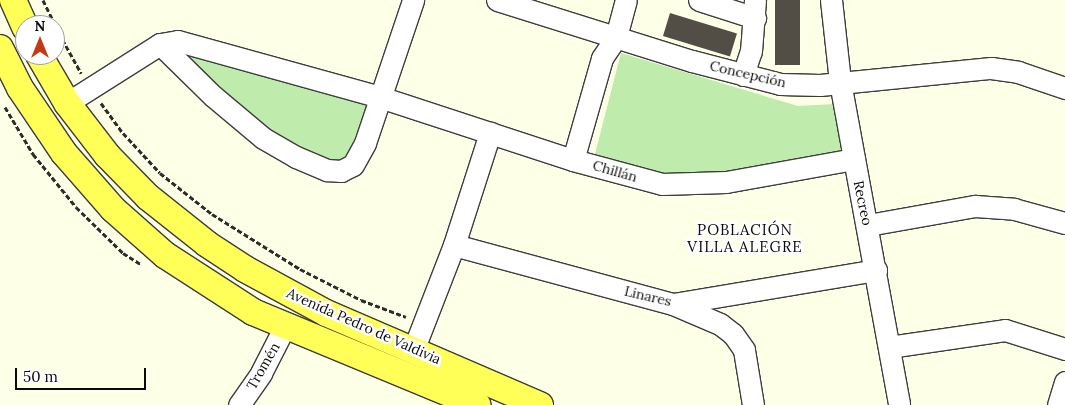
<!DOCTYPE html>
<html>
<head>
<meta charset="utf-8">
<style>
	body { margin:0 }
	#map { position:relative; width:1065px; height:405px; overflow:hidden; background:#feffe7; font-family:Lora,serif }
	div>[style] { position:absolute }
	.green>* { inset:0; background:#bfecad }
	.building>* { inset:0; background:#534e45; transform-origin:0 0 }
	.path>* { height:3px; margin-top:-1.5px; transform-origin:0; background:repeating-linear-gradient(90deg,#2c2c2c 0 5px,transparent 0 7.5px) }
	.roads { filter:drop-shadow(1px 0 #3d3d3d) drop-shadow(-1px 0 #3d3d3d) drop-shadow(0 1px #3d3d3d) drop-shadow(0 -1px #3d3d3d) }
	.minor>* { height:21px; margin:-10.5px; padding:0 10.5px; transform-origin:10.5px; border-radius:10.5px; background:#fff }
	.major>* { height:26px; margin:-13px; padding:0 13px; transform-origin:13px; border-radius:13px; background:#ffff57 }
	span { translate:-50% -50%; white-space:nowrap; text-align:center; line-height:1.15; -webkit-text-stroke:5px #fff; paint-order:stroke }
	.street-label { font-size:14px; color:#0a0a0a }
	.neighbourhood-label { font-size:15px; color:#0a0a0a; letter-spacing:1px }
	.north { position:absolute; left:15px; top:15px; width:50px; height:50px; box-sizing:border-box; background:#fff; border:1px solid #9d9d9d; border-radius:50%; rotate:0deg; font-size:14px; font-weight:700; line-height:20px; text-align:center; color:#0a0a0a }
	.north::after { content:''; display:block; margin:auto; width:18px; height:22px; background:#c53817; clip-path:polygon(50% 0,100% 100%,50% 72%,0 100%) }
	.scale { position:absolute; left:15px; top:368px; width:131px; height:22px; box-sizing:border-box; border:2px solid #0a0a0a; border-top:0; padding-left:6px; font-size:15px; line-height:18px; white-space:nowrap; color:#0a0a0a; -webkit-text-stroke:4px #fff; paint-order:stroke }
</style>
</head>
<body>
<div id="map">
	<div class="green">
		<div style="clip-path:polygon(179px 51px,368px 104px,346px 161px,334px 166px,279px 139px,179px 58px)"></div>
		<div style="clip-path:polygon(621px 53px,798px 106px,834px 104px,842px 159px,684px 183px,595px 154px)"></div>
	</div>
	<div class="building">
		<div style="left:775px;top:0;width:25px;height:65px"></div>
		<div style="left:670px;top:13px;width:70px;height:24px;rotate:17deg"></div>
	</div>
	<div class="path">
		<div style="left:43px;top:0;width:28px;rotate:64deg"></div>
		<div style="left:55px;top:26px;width:54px;rotate:61deg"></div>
		<div style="left:101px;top:103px;width:37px;rotate:54deg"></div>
		<div style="left:123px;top:133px;width:54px;rotate:47.2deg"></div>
		<div style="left:160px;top:173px;width:66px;rotate:38.3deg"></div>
		<div style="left:212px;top:214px;width:104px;rotate:32deg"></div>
		<div style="left:300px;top:269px;width:68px;rotate:26.9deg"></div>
		<div style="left:361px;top:300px;width:48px;rotate:20.7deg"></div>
		<div style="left:5px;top:107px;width:55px;rotate:59.2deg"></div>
		<div style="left:33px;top:154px;width:68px;rotate:50.9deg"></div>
		<div style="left:76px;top:207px;width:66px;rotate:44.4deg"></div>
		<div style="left:123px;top:253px;width:22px;rotate:32deg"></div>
	</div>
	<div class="roads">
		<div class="minor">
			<div style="left:497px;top:0;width:204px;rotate:17.4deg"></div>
			<div style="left:692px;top:61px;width:91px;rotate:14.6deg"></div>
			<div style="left:780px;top:84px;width:40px;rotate:1.4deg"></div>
			<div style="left:820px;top:85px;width:172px;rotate:-5.7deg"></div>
			<div style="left:991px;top:68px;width:27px;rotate:8deg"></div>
			<div style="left:1018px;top:72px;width:50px;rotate:18.8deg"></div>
			<div style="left:699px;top:0;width:59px;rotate:17.8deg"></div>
			<div style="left:831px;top:0;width:82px;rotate:83.7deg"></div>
			<div style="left:840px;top:82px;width:328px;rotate:79.6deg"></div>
			<div style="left:160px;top:44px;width:74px;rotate:44.5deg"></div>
			<div style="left:213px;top:96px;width:65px;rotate:40deg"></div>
			<div style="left:263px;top:138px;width:38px;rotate:30deg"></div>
			<div style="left:296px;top:157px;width:34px;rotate:23deg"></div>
			<div style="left:327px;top:170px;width:14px;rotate:4deg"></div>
			<div style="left:341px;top:171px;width:13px;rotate:-27deg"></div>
			<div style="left:353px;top:165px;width:25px;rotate:-61deg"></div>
			<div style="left:365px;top:143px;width:151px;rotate:-71.4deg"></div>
			<div style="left:743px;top:75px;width:25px;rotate:-72deg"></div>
			<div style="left:751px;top:51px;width:51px;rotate:-85.5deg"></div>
			<div style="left:67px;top:103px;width:110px;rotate:-32.4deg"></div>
			<div style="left:160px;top:44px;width:18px;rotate:-9deg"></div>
			<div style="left:178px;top:41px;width:213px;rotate:15.5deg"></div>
			<div style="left:383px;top:98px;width:200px;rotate:18.1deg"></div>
			<div style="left:573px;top:160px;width:92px;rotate:15.1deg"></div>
			<div style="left:662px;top:184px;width:64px;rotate:-1.8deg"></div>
			<div style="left:726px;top:182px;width:130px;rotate:-10.2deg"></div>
			<div style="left:573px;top:160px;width:106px;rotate:-74.1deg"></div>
			<div style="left:602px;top:58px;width:25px;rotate:-56deg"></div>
			<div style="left:616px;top:37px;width:38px;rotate:-75deg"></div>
			<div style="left:868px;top:225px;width:109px;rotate:-10.1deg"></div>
			<div style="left:975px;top:206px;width:39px;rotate:4deg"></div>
			<div style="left:1014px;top:209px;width:53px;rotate:15.4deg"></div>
			<div style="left:454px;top:245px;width:227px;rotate:15.1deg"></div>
			<div style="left:673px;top:304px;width:206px;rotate:-9.5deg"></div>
			<div style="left:673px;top:304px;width:51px;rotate:23.1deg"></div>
			<div style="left:720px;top:324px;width:16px;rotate:38deg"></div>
			<div style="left:733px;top:334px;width:19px;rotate:55deg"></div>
			<div style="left:744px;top:350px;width:56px;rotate:80.7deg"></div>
			<div style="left:889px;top:347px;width:117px;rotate:-8.3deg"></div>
			<div style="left:1005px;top:330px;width:63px;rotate:17.6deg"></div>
			<div style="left:414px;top:348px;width:110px;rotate:-68.8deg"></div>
			<div style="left:454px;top:245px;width:118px;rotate:-72.2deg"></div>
			<div style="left:239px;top:405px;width:39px;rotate:-55deg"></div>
			<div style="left:261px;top:373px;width:53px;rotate:-62.9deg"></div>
			<div style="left:1058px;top:405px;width:24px;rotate:-73deg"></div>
		</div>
		<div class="major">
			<div style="left:13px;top:0;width:30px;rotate:66deg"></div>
			<div style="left:0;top:48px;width:45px;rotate:63.4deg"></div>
			<div style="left:20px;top:88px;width:78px;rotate:55.9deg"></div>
			<div style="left:64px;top:153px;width:74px;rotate:48.8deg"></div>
			<div style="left:113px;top:209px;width:69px;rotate:41.5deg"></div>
			<div style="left:165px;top:255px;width:105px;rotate:32.9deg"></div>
			<div style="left:253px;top:312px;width:243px;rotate:22.5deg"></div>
			<div style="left:39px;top:55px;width:56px;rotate:59.7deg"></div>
			<div style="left:67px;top:103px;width:66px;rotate:52.4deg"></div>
			<div style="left:107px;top:155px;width:59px;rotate:45.7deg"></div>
			<div style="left:148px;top:197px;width:75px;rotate:38.5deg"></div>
			<div style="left:207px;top:244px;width:45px;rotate:33.3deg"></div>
			<div style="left:245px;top:269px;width:92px;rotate:28.5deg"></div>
			<div style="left:326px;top:313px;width:233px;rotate:23.3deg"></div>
		</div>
	</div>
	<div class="street-label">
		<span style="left:748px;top:74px;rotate:13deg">Concepción</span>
		<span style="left:615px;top:171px;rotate:16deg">Chillán</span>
		<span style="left:863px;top:203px;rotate:78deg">Recreo</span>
		<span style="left:648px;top:296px;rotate:13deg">Linares</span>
		<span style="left:364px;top:326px;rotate:24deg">Avenida Pedro de Valdivia</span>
		<span style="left:263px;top:366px;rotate:-60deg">Tromén</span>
	</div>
	<div class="neighbourhood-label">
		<span style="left:745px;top:238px">POBLACIÓN<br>VILLA ALEGRE</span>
	</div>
	<div class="north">N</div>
	<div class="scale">50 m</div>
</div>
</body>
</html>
